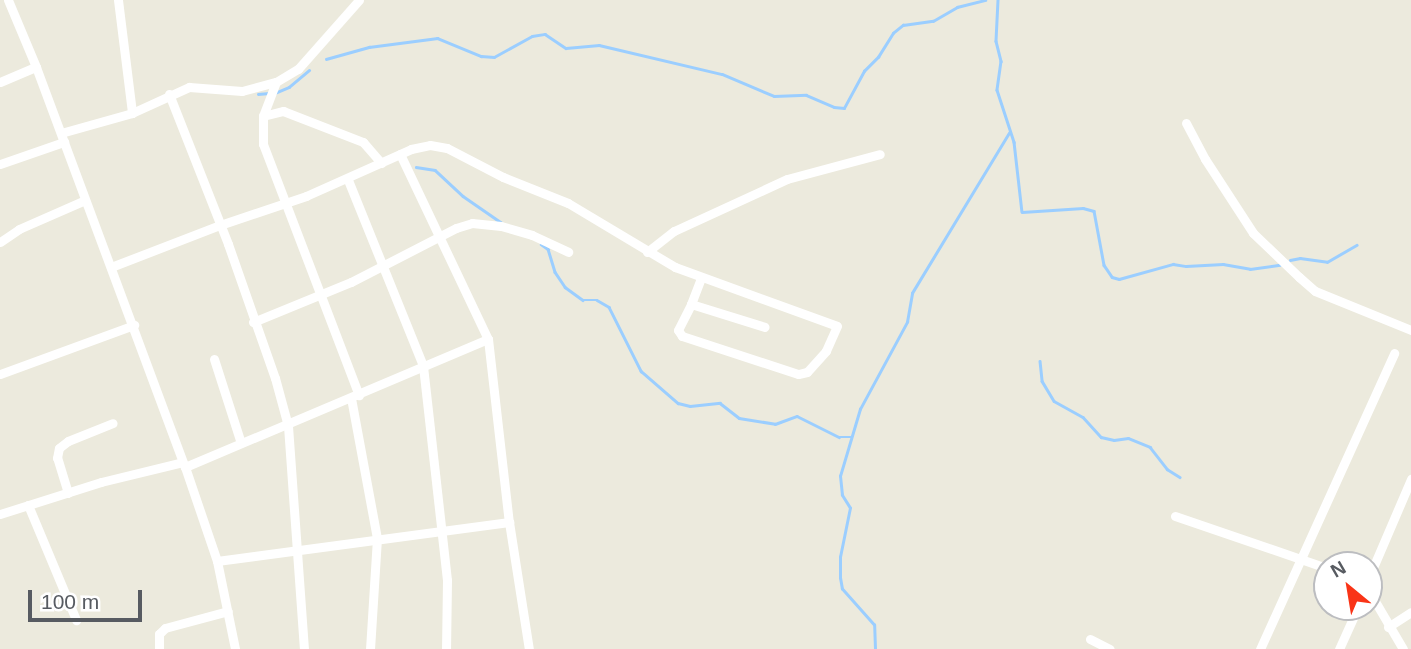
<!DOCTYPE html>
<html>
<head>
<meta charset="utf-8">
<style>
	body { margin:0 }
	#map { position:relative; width:1411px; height:649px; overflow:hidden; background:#eceadd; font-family:Arial,sans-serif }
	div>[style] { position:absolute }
	.stream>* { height:2.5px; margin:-1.25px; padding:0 1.25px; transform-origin:1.25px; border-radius:1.25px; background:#9bceff }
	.minor>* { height:9px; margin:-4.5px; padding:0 4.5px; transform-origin:4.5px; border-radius:4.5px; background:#fff }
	span { translate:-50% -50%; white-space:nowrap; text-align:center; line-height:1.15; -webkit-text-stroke:6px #fff; paint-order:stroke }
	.north { position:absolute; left:1313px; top:551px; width:70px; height:70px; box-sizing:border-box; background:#fff; border:2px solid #bcbdc0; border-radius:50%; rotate:330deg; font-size:19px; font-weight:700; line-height:28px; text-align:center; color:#575b61 }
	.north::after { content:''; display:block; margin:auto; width:24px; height:32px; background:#f93417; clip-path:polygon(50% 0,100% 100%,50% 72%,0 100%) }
	.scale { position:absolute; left:28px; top:590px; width:114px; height:32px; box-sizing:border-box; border:4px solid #575b61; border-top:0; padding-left:9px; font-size:21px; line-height:24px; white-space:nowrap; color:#575b61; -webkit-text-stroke:5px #fff; paint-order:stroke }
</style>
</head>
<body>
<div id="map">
	<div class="stream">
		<div style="left:998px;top:0;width:41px;rotate:92.8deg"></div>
		<div style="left:996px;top:41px;width:21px;rotate:76deg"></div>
		<div style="left:1001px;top:61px;width:29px;rotate:98deg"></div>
		<div style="left:997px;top:90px;width:55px;rotate:71.9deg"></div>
		<div style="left:1014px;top:142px;width:70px;rotate:83.5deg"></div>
		<div style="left:1022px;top:212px;width:61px;rotate:-3.8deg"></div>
		<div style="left:1083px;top:208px;width:11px;rotate:15deg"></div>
		<div style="left:1094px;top:211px;width:55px;rotate:79.5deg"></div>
		<div style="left:1104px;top:265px;width:14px;rotate:56deg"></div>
		<div style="left:1112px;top:277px;width:7px;rotate:16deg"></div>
		<div style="left:1119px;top:279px;width:56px;rotate:-15.5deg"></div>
		<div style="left:1173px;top:264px;width:13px;rotate:9deg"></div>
		<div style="left:1186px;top:266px;width:37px;rotate:-3deg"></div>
		<div style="left:1223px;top:264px;width:27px;rotate:10deg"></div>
		<div style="left:1250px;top:269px;width:30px;rotate:-8deg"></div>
		<div style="left:326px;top:59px;width:45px;rotate:-15.6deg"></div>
		<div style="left:369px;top:47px;width:69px;rotate:-7.5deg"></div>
		<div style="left:437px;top:38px;width:48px;rotate:22.2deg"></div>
		<div style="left:481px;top:56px;width:13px;rotate:4deg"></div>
		<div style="left:494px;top:57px;width:43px;rotate:-28.9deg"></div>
		<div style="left:532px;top:36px;width:13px;rotate:-9deg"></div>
		<div style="left:545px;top:34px;width:25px;rotate:34deg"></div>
		<div style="left:566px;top:48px;width:33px;rotate:-5deg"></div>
		<div style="left:599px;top:45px;width:126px;rotate:13.3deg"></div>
		<div style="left:722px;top:74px;width:56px;rotate:22.9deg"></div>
		<div style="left:774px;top:96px;width:32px;rotate:-2deg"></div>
		<div style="left:806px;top:95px;width:30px;rotate:23deg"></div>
		<div style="left:834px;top:107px;width:10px;rotate:6deg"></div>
		<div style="left:844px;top:108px;width:42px;rotate:-61.6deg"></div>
		<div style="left:864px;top:71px;width:20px;rotate:-45deg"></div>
		<div style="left:878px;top:57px;width:28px;rotate:-58deg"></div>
		<div style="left:893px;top:33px;width:13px;rotate:-39deg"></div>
		<div style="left:903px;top:25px;width:30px;rotate:-8deg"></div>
		<div style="left:933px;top:21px;width:28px;rotate:-30deg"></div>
		<div style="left:957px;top:7px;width:29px;rotate:-14deg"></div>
		<div style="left:275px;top:93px;width:15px;rotate:-23deg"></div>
		<div style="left:289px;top:87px;width:26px;rotate:-40deg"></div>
		<div style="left:258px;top:94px;width:11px;rotate:-5deg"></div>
		<div style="left:416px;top:167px;width:19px;rotate:9deg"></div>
		<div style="left:435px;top:170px;width:38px;rotate:43deg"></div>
		<div style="left:463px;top:196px;width:47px;rotate:34.7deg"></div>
		<div style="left:541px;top:244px;width:9px;rotate:36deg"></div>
		<div style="left:548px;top:249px;width:24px;rotate:73deg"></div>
		<div style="left:555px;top:272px;width:18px;rotate:56deg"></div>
		<div style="left:565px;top:287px;width:22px;rotate:36deg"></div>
		<div style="left:583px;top:300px;width:14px"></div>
		<div style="left:597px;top:300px;width:14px;rotate:30deg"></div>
		<div style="left:609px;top:307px;width:72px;rotate:63.4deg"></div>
		<div style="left:641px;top:371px;width:49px;rotate:40.9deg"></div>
		<div style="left:678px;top:403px;width:12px;rotate:14deg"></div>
		<div style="left:690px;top:406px;width:30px;rotate:-6deg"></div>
		<div style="left:720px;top:403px;width:24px;rotate:38deg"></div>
		<div style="left:739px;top:418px;width:36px;rotate:9deg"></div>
		<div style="left:775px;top:424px;width:23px;rotate:-20deg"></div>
		<div style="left:797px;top:416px;width:47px;rotate:26.6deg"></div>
		<div style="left:839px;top:437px;width:13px"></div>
		<div style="left:1290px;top:260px;width:10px;rotate:-11deg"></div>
		<div style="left:1300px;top:258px;width:27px;rotate:8deg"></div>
		<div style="left:1327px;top:262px;width:34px;rotate:-30deg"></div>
		<div style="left:1040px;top:361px;width:20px;rotate:84deg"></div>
		<div style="left:1042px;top:381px;width:23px;rotate:59deg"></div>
		<div style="left:1054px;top:401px;width:33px;rotate:29deg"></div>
		<div style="left:1083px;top:417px;width:27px;rotate:48deg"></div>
		<div style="left:1101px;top:437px;width:13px;rotate:13deg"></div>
		<div style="left:1114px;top:440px;width:14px;rotate:-8deg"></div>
		<div style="left:1128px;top:438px;width:24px;rotate:22deg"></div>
		<div style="left:1150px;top:447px;width:28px;rotate:52deg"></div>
		<div style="left:1167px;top:469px;width:15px;rotate:32deg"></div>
		<div style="left:875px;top:649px;width:24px;rotate:-92deg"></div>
		<div style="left:874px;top:625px;width:48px;rotate:-131.6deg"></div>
		<div style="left:842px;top:589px;width:11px;rotate:-100deg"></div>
		<div style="left:840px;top:578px;width:21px;rotate:-90deg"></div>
		<div style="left:840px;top:557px;width:50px;rotate:-78.5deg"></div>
		<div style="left:850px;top:508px;width:15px;rotate:-122deg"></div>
		<div style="left:842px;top:495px;width:19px;rotate:-96deg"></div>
		<div style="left:840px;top:476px;width:70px;rotate:-73.4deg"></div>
		<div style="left:860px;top:409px;width:99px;rotate:-61.6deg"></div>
		<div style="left:907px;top:322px;width:29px;rotate:-80deg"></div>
		<div style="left:912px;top:293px;width:187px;rotate:-58.8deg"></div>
	</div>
	<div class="minor">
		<div style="left:8px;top:0;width:73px;rotate:67.3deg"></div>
		<div style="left:36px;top:67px;width:427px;rotate:69.6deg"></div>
		<div style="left:185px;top:467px;width:99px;rotate:71.2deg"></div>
		<div style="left:217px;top:561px;width:90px;rotate:78.4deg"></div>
		<div style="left:118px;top:0;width:114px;rotate:82.9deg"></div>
		<div style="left:0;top:82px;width:39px;rotate:-23deg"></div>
		<div style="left:276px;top:82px;width:36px;rotate:111deg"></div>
		<div style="left:263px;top:116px;width:28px;rotate:90deg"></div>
		<div style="left:263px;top:144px;width:269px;rotate:69.1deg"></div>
		<div style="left:169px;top:94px;width:161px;rotate:68.5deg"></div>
		<div style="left:228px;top:244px;width:142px;rotate:70.7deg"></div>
		<div style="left:275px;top:378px;width:50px;rotate:74.8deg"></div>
		<div style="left:288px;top:426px;width:224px;rotate:85.9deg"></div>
		<div style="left:263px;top:116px;width:21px;rotate:-14deg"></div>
		<div style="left:283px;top:111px;width:86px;rotate:21.2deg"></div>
		<div style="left:363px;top:142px;width:28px;rotate:49deg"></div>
		<div style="left:1186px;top:123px;width:41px;rotate:62.2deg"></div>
		<div style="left:1205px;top:159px;width:88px;rotate:57deg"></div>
		<div style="left:1253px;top:233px;width:64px;rotate:43.7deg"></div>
		<div style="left:1299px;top:277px;width:21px;rotate:41deg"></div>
		<div style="left:1315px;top:291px;width:104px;rotate:22.1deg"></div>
		<div style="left:61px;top:133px;width:74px;rotate:-15.7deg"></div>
		<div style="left:132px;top:113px;width:63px;rotate:-24.5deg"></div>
		<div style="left:189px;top:87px;width:53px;rotate:4.3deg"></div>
		<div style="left:242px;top:91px;width:35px;rotate:-15deg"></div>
		<div style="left:276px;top:82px;width:26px;rotate:-31deg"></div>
		<div style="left:298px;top:69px;width:92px;rotate:-48.5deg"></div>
		<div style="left:400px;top:154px;width:205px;rotate:64.6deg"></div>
		<div style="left:488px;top:339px;width:184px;rotate:83.5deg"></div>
		<div style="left:509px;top:522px;width:129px;rotate:81.1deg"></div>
		<div style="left:0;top:164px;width:68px;rotate:-19deg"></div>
		<div style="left:348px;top:180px;width:201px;rotate:68deg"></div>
		<div style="left:423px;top:366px;width:215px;rotate:83.6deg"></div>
		<div style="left:447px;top:580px;width:69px;rotate:90.8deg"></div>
		<div style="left:0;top:242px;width:23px;rotate:-34deg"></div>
		<div style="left:19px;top:229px;width:72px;rotate:-23.7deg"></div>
		<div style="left:647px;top:252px;width:34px;rotate:-38deg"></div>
		<div style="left:674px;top:231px;width:124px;rotate:-24.7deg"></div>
		<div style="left:787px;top:179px;width:96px;rotate:-15deg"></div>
		<div style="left:111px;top:267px;width:117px;rotate:-21.1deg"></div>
		<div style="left:220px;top:225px;width:91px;rotate:-18.6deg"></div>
		<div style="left:306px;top:196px;width:115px;rotate:-24.1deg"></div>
		<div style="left:411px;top:149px;width:19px;rotate:-12deg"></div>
		<div style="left:430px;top:145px;width:17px;rotate:10deg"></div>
		<div style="left:447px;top:148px;width:63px;rotate:27.4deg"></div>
		<div style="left:503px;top:177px;width:70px;rotate:21.8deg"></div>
		<div style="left:568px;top:203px;width:125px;rotate:30.9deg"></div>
		<div style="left:675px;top:267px;width:172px;rotate:20deg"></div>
		<div style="left:837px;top:326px;width:27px;rotate:114deg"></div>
		<div style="left:826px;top:351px;width:28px;rotate:132deg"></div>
		<div style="left:807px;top:372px;width:9px;rotate:167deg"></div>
		<div style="left:798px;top:374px;width:122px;rotate:-161.9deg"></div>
		<div style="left:682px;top:336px;width:7px;rotate:-124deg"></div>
		<div style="left:678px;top:330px;width:29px;rotate:-63deg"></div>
		<div style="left:701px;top:278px;width:28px;rotate:111deg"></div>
		<div style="left:691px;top:304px;width:77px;rotate:17.3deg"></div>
		<div style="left:253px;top:322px;width:106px;rotate:-22.2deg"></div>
		<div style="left:351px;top:282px;width:118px;rotate:-27.2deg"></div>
		<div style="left:456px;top:228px;width:17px;rotate:-17deg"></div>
		<div style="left:472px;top:223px;width:29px;rotate:6deg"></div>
		<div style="left:501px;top:226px;width:32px;rotate:16deg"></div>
		<div style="left:532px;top:235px;width:40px;rotate:25deg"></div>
		<div style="left:214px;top:359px;width:88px;rotate:72.2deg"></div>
		<div style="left:0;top:374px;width:143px;rotate:-20.1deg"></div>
		<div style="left:351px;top:398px;width:142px;rotate:79.5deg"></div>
		<div style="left:377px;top:538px;width:111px;rotate:93.6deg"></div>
		<div style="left:185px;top:467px;width:329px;rotate:-22.9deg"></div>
		<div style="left:68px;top:493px;width:37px;rotate:-107deg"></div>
		<div style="left:57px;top:458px;width:10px;rotate:-79deg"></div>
		<div style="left:59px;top:448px;width:11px;rotate:-38deg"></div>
		<div style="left:68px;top:441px;width:48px;rotate:-21.8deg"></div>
		<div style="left:28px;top:505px;width:125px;rotate:67.3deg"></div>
		<div style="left:0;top:514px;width:106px;rotate:-17.6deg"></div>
		<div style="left:101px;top:482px;width:84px;rotate:-13.7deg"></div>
		<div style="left:1175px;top:516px;width:161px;rotate:18.9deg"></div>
		<div style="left:217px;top:561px;width:295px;rotate:-7.6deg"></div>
		<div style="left:1369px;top:577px;width:107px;rotate:-66.8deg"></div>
		<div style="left:1369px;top:591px;width:67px;rotate:59.6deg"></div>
		<div style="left:1388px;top:627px;width:27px;rotate:-33deg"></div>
		<div style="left:1090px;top:639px;width:22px;rotate:27deg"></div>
		<div style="left:159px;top:649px;width:15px;rotate:-90deg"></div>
		<div style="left:159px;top:634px;width:8px;rotate:-45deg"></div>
		<div style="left:165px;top:628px;width:65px;rotate:-15.1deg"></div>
		<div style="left:1260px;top:649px;width:325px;rotate:-65.6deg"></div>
		<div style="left:1339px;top:649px;width:46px;rotate:-65.7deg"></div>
	</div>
	<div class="north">N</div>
	<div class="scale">100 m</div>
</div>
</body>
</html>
